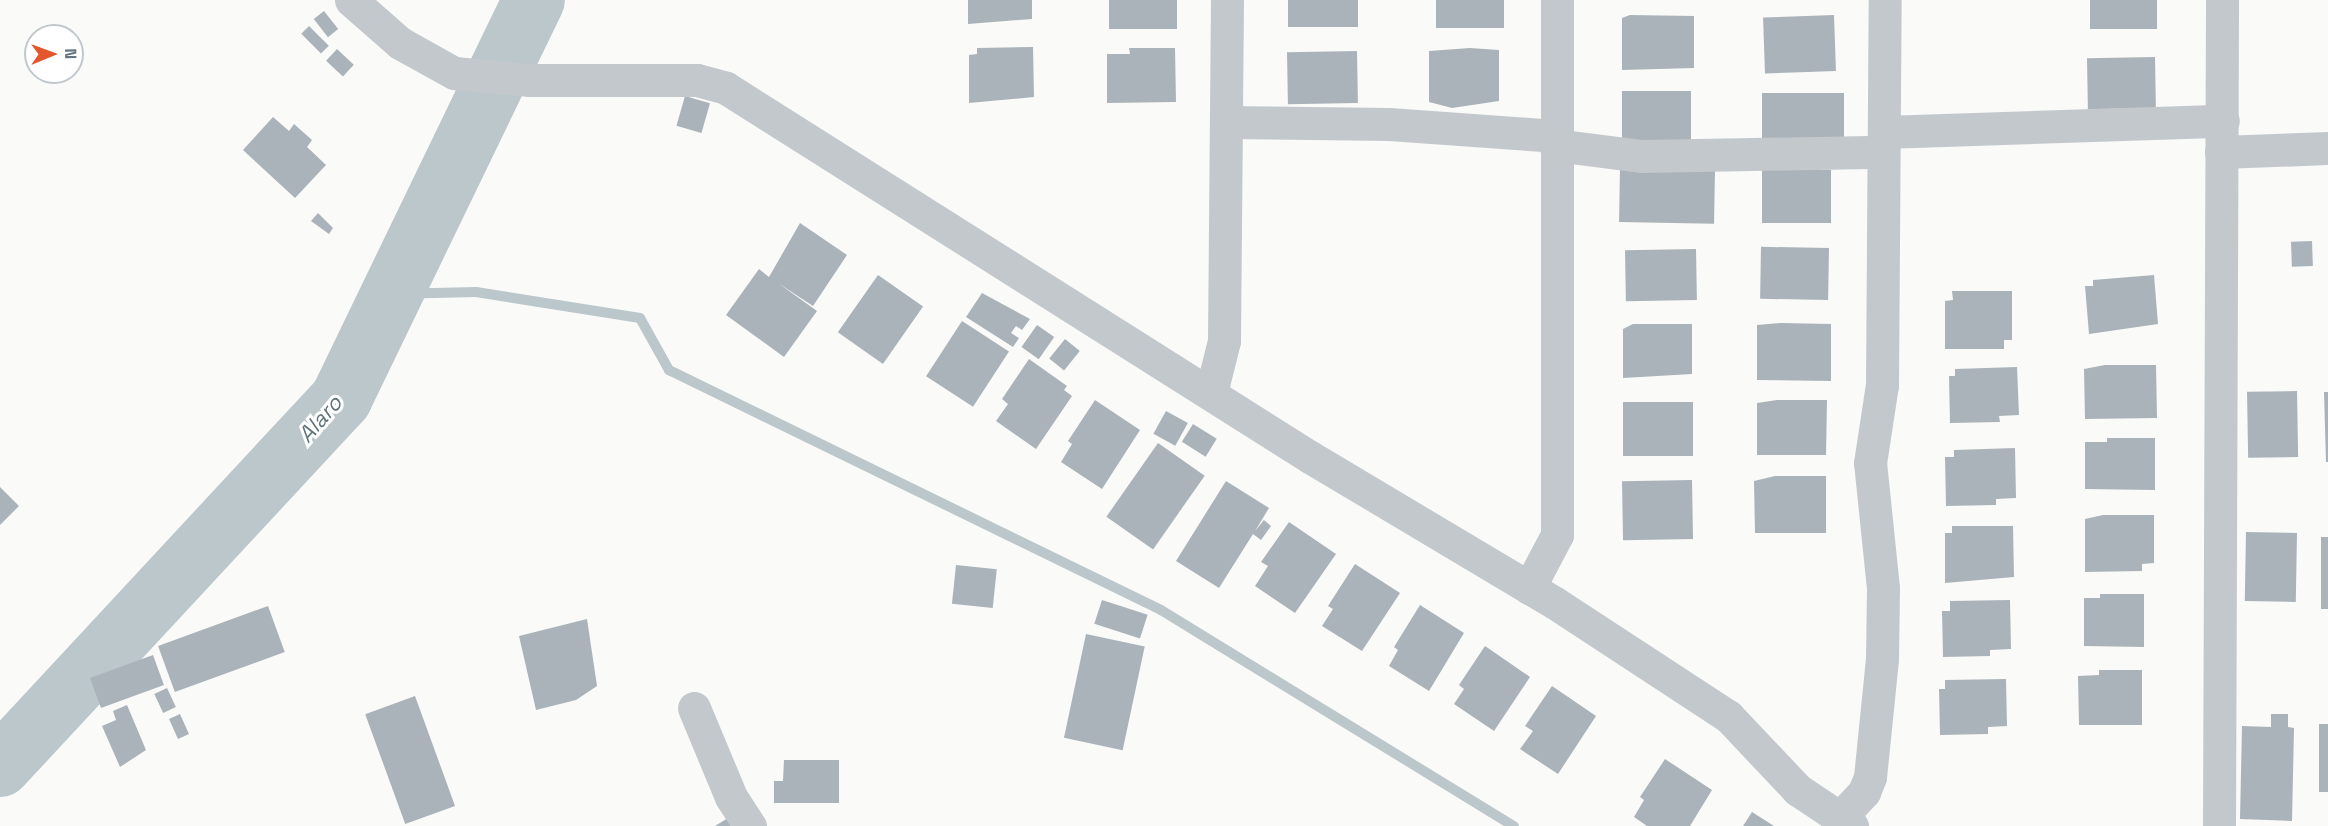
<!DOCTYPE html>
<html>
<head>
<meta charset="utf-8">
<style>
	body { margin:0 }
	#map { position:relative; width:2328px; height:826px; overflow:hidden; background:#fafaf8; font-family:"Space Grotesk",sans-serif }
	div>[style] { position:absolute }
	.stream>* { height:10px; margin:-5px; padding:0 5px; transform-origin:5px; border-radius:5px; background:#bbc7cb }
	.river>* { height:62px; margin:-31px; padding:0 31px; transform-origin:31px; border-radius:31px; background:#bbc7cb }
	.building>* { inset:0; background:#aab3b9; transform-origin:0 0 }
	.minor>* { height:33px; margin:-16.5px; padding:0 16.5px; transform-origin:16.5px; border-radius:16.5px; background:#c3c8cc }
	span { translate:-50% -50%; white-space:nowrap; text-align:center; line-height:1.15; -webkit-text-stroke:6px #fff; paint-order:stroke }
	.water-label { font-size:22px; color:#60757c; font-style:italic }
	.north { position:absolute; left:24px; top:24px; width:60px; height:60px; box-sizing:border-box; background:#fff; border:2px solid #c1c8cd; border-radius:50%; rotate:89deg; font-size:16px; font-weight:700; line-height:24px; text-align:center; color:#657683 }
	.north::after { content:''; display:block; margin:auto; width:21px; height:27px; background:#e4572e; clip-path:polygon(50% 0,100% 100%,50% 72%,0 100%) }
</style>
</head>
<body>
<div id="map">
	<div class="stream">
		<div style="left:392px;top:294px;width:84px;rotate:-1.4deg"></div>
		<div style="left:476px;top:292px;width:166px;rotate:9deg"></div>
		<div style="left:640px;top:318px;width:60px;rotate:60.9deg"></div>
		<div style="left:669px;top:370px;width:547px;rotate:26deg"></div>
		<div style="left:1161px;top:610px;width:414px;rotate:31.5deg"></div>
	</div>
	<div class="river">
		<div style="left:0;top:766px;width:501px;rotate:-47.1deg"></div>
		<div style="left:341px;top:399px;width:443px;rotate:-64.2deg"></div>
	</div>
	<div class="building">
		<div style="clip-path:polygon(968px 0,1032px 0,1032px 19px,968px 24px)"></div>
		<div style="left:1109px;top:0;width:68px;height:29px"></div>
		<div style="left:1288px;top:0;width:70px;height:27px"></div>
		<div style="left:1436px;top:0;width:68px;height:28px"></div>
		<div style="left:2090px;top:0;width:67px;height:29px"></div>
		<div style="left:324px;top:11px;width:23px;height:13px;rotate:52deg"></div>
		<div style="clip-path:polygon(1630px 15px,1694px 16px,1694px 68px,1622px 70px,1622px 18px)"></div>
		<div style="left:1834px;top:15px;width:56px;height:71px;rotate:88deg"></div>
		<div style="left:309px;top:26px;width:28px;height:11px;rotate:45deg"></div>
		<div style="clip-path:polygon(1033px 47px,1034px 97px,969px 103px,969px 55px,977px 54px,977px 48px)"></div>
		<div style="clip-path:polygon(1129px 48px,1175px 48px,1176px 102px,1107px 103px,1107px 54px,1130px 54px)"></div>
		<div style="clip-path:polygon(1470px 48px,1499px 50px,1499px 101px,1452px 108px,1429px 102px,1429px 51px)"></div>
		<div style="left:337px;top:49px;width:23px;height:16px;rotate:43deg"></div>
		<div style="left:1357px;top:51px;width:52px;height:70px;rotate:89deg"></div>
		<div style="left:2155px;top:57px;width:51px;height:68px;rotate:89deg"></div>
		<div style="left:1691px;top:91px;width:56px;height:69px;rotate:90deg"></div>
		<div style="left:1844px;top:93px;width:55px;height:82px;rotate:90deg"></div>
		<div style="left:685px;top:96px;width:26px;height:31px;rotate:16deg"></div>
		<div style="clip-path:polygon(273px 117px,289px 131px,294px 124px,312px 140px,307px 147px,326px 165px,295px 198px,243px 150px)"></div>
		<div style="left:1620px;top:168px;width:95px;height:54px;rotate:1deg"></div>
		<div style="left:1831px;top:170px;width:53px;height:69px;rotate:90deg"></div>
		<div style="clip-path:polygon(318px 213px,333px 228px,329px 234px,311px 221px)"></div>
		<div style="clip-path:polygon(800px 223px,847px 255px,813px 306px,778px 283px,817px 311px,784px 357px,726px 315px,759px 269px,769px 277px)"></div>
		<div style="left:2312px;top:241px;width:25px;height:21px;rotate:88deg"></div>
		<div style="left:1829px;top:248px;width:52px;height:68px;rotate:91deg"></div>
		<div style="left:1696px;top:249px;width:51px;height:71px;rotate:89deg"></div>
		<div style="left:878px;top:275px;width:55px;height:70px;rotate:35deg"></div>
		<div style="clip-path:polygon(2154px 275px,2158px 324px,2089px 334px,2085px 286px,2093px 286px,2093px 280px)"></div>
		<div style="clip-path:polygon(1952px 291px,2012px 291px,2012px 340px,2004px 340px,2004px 349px,1945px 349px,1945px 301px,1953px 300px)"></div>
		<div style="clip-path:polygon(982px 293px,1030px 319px,1022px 330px,1016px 326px,1011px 333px,1019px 338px,1013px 347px,966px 317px)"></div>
		<div style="left:962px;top:321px;width:56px;height:66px;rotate:33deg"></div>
		<div style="clip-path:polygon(1781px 323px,1831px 324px,1831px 381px,1757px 380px,1757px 325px)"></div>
		<div style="clip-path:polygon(1633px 324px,1692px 324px,1692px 374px,1623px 378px,1623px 329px)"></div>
		<div style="left:1037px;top:325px;width:21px;height:27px;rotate:35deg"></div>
		<div style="left:1065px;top:339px;width:19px;height:25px;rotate:39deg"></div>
		<div style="clip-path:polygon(1029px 359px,1067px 386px,1064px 390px,1072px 396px,1036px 449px,996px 421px,1008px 404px,1002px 399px)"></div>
		<div style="clip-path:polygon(2105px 365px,2156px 365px,2157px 418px,2085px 419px,2084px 369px)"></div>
		<div style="clip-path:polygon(2017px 367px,2019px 415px,1999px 416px,2000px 422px,1950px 423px,1949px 376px,1955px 376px,1955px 369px)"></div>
		<div style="left:2297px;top:391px;width:66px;height:50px;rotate:89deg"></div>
		<div style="clip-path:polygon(2324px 392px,2328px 392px,2328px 462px,2326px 462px)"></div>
		<div style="clip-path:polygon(1095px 400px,1140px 430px,1102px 489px,1061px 462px,1072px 444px,1068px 441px)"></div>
		<div style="clip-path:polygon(1777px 400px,1827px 400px,1826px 455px,1757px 455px,1757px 403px)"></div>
		<div style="left:1693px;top:402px;width:54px;height:70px;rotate:90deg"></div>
		<div style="left:1166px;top:411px;width:25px;height:26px;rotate:29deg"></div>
		<div style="left:1193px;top:424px;width:28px;height:21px;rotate:32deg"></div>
		<div style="clip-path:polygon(2107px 438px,2155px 438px,2155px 490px,2085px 489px,2085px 442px,2107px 442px)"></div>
		<div style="left:1158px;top:443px;width:57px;height:90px;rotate:35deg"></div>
		<div style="clip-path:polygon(2015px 448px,2016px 498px,1996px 499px,1996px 505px,1946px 506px,1945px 457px,1954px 457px,1954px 450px)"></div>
		<div style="clip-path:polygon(1775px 476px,1826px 476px,1826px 533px,1755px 533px,1754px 481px)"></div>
		<div style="left:1692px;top:480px;width:59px;height:70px;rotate:89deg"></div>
		<div style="clip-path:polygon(1226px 481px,1269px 508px,1255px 531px,1264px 520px,1271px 526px,1261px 540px,1253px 534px,1219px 588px,1176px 561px)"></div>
		<div style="clip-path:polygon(0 487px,19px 506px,0 525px)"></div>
		<div style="clip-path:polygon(2103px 515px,2154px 515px,2154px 563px,2142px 564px,2142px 571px,2085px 572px,2085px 519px)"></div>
		<div style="clip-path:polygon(1289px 522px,1336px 554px,1295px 613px,1255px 586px,1268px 566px,1261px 562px)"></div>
		<div style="clip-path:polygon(1952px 526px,2013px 526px,2014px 577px,1945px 583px,1945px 533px,1952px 533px)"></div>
		<div style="left:2246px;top:532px;width:51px;height:69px;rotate:1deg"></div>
		<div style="left:2321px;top:537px;width:7px;height:72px"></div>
		<div style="clip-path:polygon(1355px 564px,1400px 593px,1362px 651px,1322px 626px,1333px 609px,1328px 606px)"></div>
		<div style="left:956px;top:565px;width:41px;height:39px;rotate:6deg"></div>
		<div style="clip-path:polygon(2100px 594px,2144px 594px,2144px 647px,2084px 646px,2084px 598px,2100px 598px)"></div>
		<div style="left:1102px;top:600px;width:48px;height:25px;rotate:18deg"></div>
		<div style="clip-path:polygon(2010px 600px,2011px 649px,1990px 650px,1990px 656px,1943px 657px,1942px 611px,1950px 611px,1950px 601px)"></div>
		<div style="clip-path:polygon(1420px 605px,1464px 633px,1429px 691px,1389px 666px,1398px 650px,1394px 647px)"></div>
		<div style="left:268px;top:606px;width:49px;height:117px;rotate:70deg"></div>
		<div style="clip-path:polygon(587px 619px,597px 686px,576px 700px,536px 710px,519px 636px)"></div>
		<div style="left:1086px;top:634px;width:60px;height:106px;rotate:12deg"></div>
		<div style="clip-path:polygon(1485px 646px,1530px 677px,1494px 731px,1454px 704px,1464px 689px,1459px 685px)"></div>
		<div style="left:153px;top:655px;width:32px;height:67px;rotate:70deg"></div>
		<div style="clip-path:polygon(2099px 670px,2142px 670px,2142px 725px,2079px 725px,2078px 676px,2099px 675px)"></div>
		<div style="clip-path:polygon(2006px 679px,2007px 726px,1988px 727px,1988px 734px,1940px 735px,1939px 689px,1945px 689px,1945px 680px)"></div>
		<div style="clip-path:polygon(1552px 686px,1596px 716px,1558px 774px,1520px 749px,1533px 731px,1525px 726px)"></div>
		<div style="left:167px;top:688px;width:21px;height:14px;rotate:65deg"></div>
		<div style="left:415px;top:696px;width:117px;height:53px;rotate:70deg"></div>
		<div style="clip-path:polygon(127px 705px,146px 750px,120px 767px,102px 726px,116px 720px,113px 711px)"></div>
		<div style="left:180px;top:714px;width:22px;height:12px;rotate:66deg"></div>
		<div style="clip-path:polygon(2271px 714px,2288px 714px,2288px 727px,2294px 728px,2292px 821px,2240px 819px,2242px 726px,2271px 727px)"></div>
		<div style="left:2319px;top:724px;width:9px;height:68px"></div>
		<div style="clip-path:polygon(1665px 759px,1712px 790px,1690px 826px,1647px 826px,1634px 817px,1644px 800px,1640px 797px)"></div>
		<div style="clip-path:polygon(784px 760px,839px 760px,839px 803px,774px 803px,774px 781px,783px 781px)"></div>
		<div style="clip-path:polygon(1752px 812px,1774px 826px,1743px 826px)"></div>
		<div style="clip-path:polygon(728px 818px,733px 826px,715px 826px)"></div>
	</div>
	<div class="minor">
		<div style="left:351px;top:0;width:65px;rotate:41.3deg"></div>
		<div style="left:400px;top:43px;width:62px;rotate:29.1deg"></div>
		<div style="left:454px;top:73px;width:76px;rotate:5.3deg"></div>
		<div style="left:530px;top:80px;width:167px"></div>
		<div style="left:697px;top:80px;width:30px;rotate:15deg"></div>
		<div style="left:726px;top:88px;width:691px;rotate:32.29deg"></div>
		<div style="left:1310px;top:457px;width:285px;rotate:30.8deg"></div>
		<div style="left:1555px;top:603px;width:207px;rotate:33.2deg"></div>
		<div style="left:1728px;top:716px;width:102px;rotate:46.6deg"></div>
		<div style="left:1798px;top:790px;width:65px;rotate:33.7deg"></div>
		<div style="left:1226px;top:122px;width:163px;rotate:0.7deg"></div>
		<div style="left:1389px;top:124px;width:166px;rotate:4.1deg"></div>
		<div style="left:1884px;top:132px;width:339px;rotate:-1.9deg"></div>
		<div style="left:1555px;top:145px;width:88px;rotate:7.2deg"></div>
		<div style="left:1642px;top:156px;width:241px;rotate:-1deg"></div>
		<div style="left:2221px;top:152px;width:107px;rotate:-2.1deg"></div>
		<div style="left:1211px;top:393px;width:54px;rotate:-76deg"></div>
		<div style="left:1224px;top:341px;width:341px;rotate:-89.5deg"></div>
		<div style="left:1529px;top:588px;width:60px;rotate:-62.2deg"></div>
		<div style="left:1557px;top:535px;width:535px;rotate:-90deg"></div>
		<div style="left:694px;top:708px;width:96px;rotate:67.4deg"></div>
		<div style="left:731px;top:797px;width:35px;rotate:57deg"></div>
		<div style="left:1837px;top:821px;width:40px;rotate:-47deg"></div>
		<div style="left:1864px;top:792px;width:16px;rotate:-68deg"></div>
		<div style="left:1870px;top:777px;width:119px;rotate:-84.2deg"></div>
		<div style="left:1882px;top:659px;width:71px;rotate:-89.2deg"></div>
		<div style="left:1883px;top:588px;width:126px;rotate:-95.9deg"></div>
		<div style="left:1870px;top:463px;width:79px;rotate:-81.3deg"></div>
		<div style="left:1882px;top:385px;width:385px;rotate:-89.6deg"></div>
		<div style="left:2219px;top:826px;width:826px;rotate:-89.79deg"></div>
	</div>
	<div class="water-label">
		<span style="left:320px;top:419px;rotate:-49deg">Alaro</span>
	</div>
	<div class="north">N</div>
</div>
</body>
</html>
